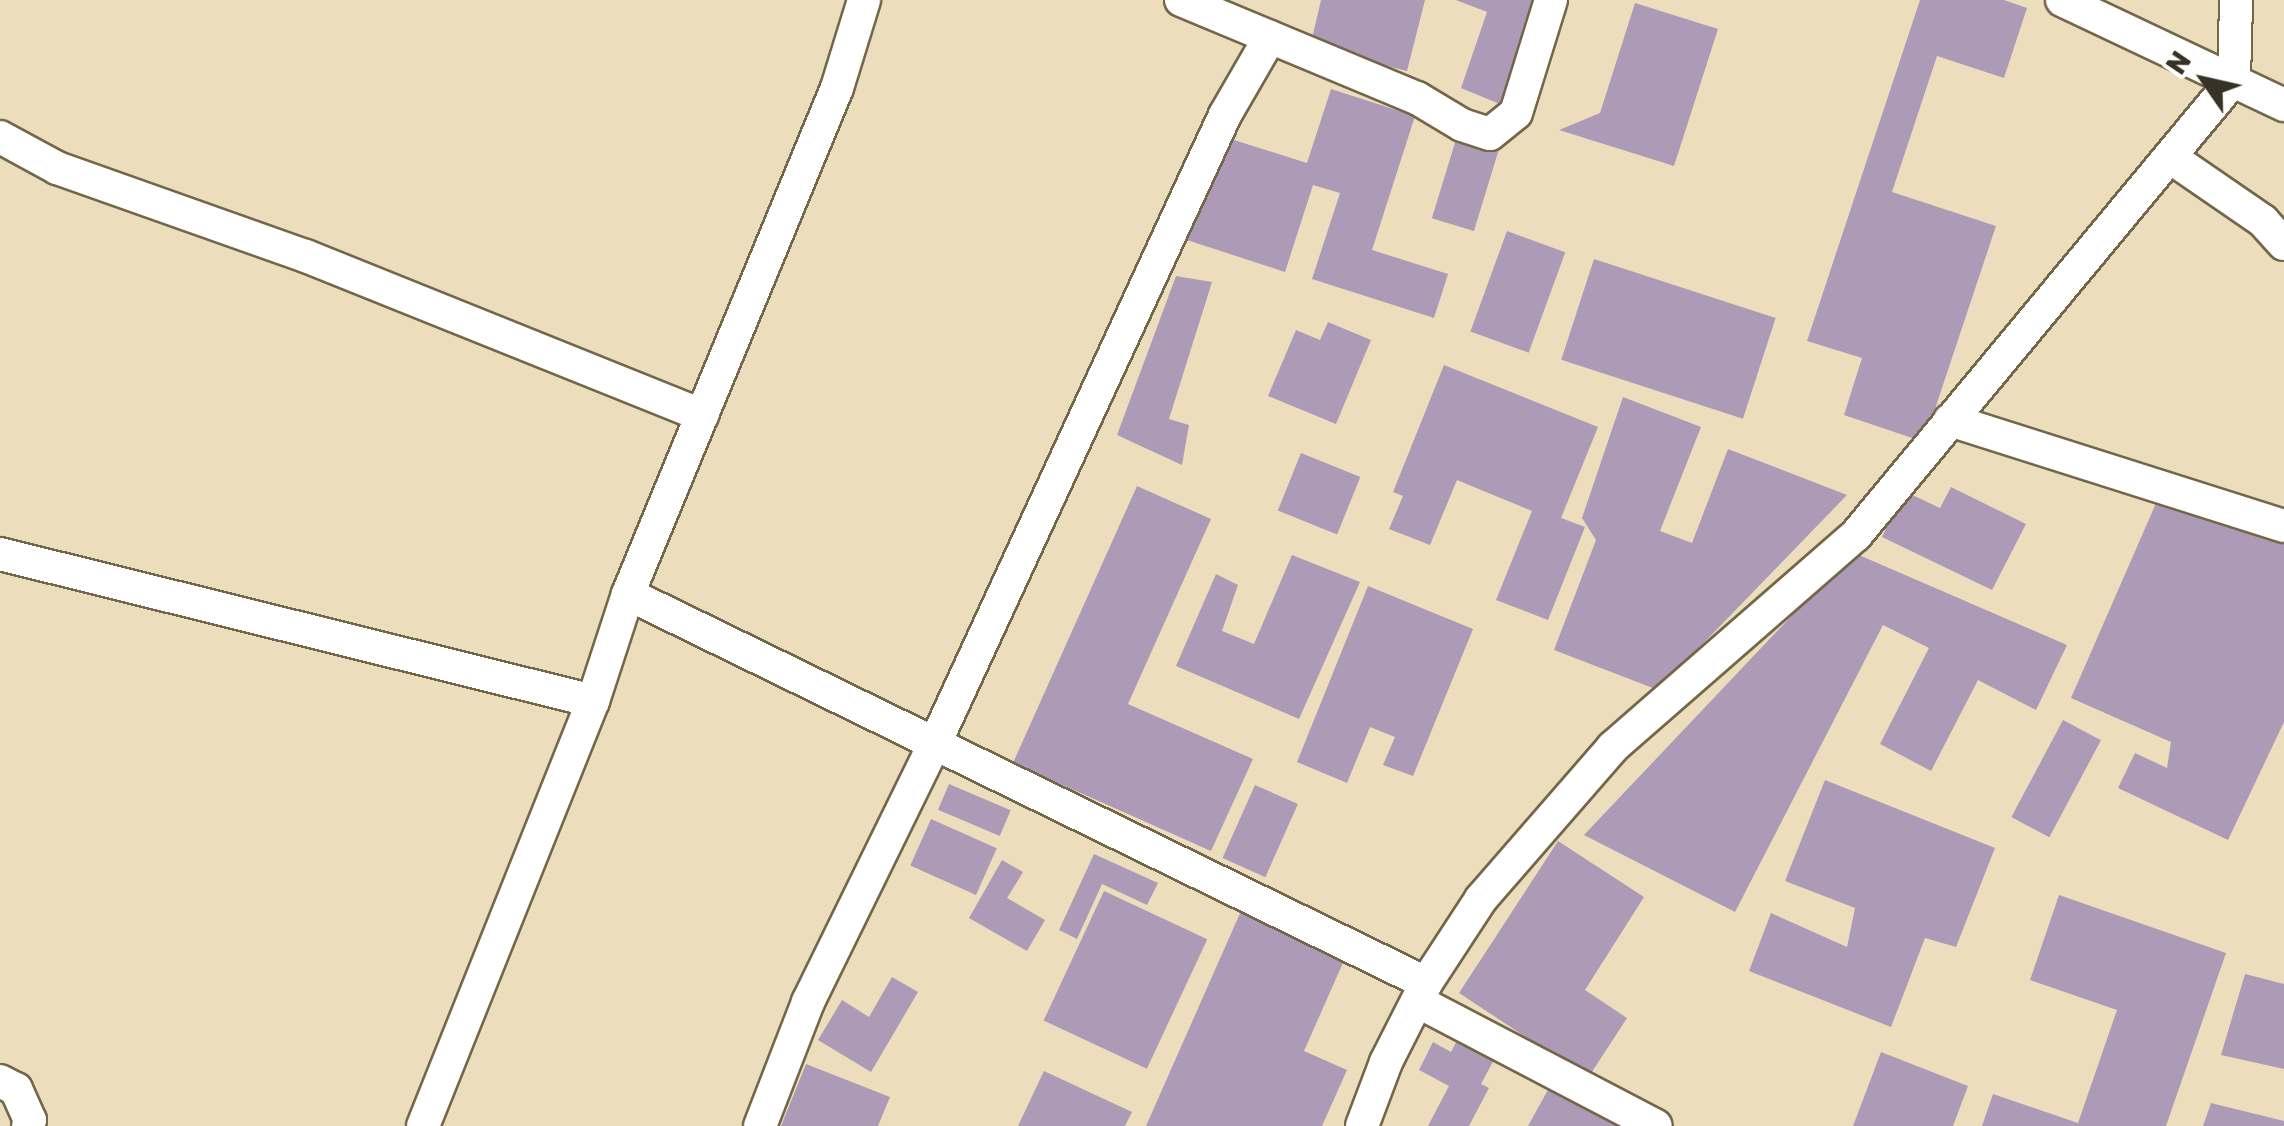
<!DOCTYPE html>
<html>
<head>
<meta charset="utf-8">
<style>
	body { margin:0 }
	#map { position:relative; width:2284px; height:1126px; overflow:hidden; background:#ecdebd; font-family:Rubik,sans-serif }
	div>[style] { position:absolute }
	.building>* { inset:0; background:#ad9ab6; transform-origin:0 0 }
	.roads { filter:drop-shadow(2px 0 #736749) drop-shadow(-2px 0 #736749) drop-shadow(0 2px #736749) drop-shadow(0 -2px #736749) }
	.street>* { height:32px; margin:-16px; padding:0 16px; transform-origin:16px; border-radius:16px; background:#fff }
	span { translate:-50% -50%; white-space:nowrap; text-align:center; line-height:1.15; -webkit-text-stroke:10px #fff; paint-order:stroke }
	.north { position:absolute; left:2154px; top:30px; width:100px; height:100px; -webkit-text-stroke:8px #fff; paint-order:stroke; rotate:304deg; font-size:28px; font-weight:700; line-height:40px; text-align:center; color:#373225 }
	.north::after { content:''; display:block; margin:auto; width:35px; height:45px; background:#373225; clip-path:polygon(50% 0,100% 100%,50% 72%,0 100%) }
</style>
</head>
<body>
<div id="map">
	<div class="building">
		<div style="clip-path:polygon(1321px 0,1425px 0,1407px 71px,1310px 47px)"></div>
		<div style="clip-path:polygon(1456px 0,1533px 0,1502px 105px,1461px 88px,1487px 12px)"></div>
		<div style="clip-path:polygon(1920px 0,2004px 0,2027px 8px,2004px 78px,1937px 56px,1892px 192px,1996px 226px,1924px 442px,1844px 415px,1862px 358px,1807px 341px)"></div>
		<div style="clip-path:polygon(1635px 3px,1718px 29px,1674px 166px,1559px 130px,1600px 113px)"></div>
		<div style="clip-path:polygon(1331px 89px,1415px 116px,1372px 250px,1448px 274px,1434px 318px,1312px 279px,1340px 193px,1313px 185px,1285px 272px,1184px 239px,1218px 135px,1307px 163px)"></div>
		<div style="left:1457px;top:136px;width:44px;height:86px;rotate:17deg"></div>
		<div style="left:1507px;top:231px;width:62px;height:107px;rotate:20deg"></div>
		<div style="left:1594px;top:259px;width:191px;height:106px;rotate:18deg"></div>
		<div style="clip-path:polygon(1176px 276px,1212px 282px,1169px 419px,1189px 425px,1182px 465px,1117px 435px)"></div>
		<div style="clip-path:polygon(1328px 322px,1371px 340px,1336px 424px,1268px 396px,1296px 330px,1320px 340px)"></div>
		<div style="clip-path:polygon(1444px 365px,1598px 427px,1561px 518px,1585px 527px,1548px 620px,1496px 600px,1532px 511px,1457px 480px,1430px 545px,1389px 529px,1403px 496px,1393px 492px)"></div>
		<div style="clip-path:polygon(1623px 397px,1701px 427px,1660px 531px,1692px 543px,1728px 449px,1847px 495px,1658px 690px,1554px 650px,1596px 540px,1582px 518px)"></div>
		<div style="left:1301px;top:453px;width:64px;height:62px;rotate:22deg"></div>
		<div style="clip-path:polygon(1137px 486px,1211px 519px,1128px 704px,1253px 759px,1211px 851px,1013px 763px)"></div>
		<div style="clip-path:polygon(1951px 487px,2026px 524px,1992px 590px,1882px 537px,1904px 491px,1940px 508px)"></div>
		<div style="clip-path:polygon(2160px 494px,2284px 543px,2284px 722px,2228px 840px,2118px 788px,2135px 753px,2167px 768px,2171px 742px,2071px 698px)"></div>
		<div style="clip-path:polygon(1852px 552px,2067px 645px,2036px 710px,1978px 680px,1931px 771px,1880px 744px,1929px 648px,1883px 625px,1735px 912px,1584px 835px)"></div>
		<div style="clip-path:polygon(1292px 555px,1360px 582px,1299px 719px,1176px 666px,1216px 574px,1238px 585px,1222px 631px,1254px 644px)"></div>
		<div style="clip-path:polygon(1368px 586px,1473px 629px,1413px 776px,1383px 765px,1395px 737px,1370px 727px,1347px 783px,1297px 762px)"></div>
		<div style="left:2063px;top:720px;width:43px;height:110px;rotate:28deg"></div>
		<div style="clip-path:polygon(1825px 780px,1995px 848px,1956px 947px,1925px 938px,1891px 1027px,1749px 971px,1771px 913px,1847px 947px,1855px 908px,1785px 881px)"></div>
		<div style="left:949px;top:784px;width:67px;height:28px;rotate:23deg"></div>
		<div style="left:1255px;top:785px;width:47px;height:80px;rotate:24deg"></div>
		<div style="left:931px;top:819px;width:72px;height:51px;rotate:24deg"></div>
		<div style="clip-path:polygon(1558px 841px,1644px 897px,1585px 990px,1627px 1018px,1588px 1078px,1459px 993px)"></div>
		<div style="clip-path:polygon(1094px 854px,1158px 883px,1147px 905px,1102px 884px,1077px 939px,1059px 930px)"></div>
		<div style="clip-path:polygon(1002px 860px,1023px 872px,1007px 898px,1045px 920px,1027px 951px,969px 918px)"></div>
		<div style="left:1104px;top:891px;width:114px;height:143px;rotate:25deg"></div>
		<div style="clip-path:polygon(2059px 895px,2226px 953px,2166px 1126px,1982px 1126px,1993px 1094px,2078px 1123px,2117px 1010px,2030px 980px)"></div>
		<div style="clip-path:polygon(1241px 911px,1346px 956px,1304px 1051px,1347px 1070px,1322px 1126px,1146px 1126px)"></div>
		<div style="clip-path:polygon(2245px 974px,2284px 984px,2284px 1069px,2221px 1055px)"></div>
		<div style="clip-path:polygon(892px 977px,918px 992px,871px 1072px,818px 1040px,842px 1000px,869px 1017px)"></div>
		<div style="clip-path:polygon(1459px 1037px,1496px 1056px,1481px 1084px,1489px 1088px,1469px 1126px,1428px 1126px,1449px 1086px,1419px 1070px,1433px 1042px,1451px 1052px)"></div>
		<div style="clip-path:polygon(1881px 1052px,1968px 1086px,1953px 1126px,1853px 1126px)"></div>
		<div style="clip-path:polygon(806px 1064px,890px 1097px,878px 1126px,781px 1126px)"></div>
		<div style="clip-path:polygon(1044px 1071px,1132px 1112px,1125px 1126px,1018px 1126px)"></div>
		<div style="clip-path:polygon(1549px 1088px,1617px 1126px,1528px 1126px)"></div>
		<div style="clip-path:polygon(2211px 1103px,2284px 1121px,2284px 1126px,2203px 1126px)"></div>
	</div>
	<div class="roads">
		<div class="street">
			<div style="left:1181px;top:0;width:256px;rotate:22.6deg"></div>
			<div style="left:1417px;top:98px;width:52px;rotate:31deg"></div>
			<div style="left:1462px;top:125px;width:29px;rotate:18deg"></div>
			<div style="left:1490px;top:134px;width:33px;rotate:-39deg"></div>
			<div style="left:1516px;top:113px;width:118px;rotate:-72.8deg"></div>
			<div style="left:2062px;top:0;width:246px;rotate:25.3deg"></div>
			<div style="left:0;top:137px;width:65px;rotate:28.5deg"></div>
			<div style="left:57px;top:168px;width:264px;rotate:19.5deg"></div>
			<div style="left:306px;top:256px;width:427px;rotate:21.9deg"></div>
			<div style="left:2170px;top:157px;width:113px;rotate:34.5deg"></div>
			<div style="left:2263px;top:221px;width:31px;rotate:48deg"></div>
			<div style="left:1950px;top:420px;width:350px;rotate:17.6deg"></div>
			<div style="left:0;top:554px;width:611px;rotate:13.92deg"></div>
			<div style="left:628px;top:594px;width:888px;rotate:25.99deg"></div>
			<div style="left:1419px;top:1002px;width:267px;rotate:27.6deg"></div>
			<div style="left:0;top:1081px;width:18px;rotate:27deg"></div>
			<div style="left:16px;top:1089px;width:34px;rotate:66deg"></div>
			<div style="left:30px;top:1120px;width:6px;rotate:108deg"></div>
			<div style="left:423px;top:1126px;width:458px;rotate:-68.2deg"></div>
			<div style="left:593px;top:701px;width:113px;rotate:-71.9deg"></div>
			<div style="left:628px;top:594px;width:547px;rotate:-67.56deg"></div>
			<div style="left:837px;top:88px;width:92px;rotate:-72.9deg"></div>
			<div style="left:760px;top:1126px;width:133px;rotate:-68.8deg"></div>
			<div style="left:808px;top:1002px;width:291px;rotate:-63.9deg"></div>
			<div style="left:936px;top:741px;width:689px;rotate:-65.22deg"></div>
			<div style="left:1225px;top:115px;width:90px;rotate:-60deg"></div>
			<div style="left:1362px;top:1126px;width:68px;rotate:-69.4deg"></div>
			<div style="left:1386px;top:1062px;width:89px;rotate:-63.1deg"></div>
			<div style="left:1426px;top:983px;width:100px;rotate:-56.8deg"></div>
			<div style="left:1481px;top:899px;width:201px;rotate:-49deg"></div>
			<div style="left:1613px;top:747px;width:322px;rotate:-41.1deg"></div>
			<div style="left:1856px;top:535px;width:592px;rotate:-50.34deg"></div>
			<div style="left:2234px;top:79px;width:79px;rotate:-88.5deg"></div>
		</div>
	</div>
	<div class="north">N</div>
</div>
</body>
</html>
